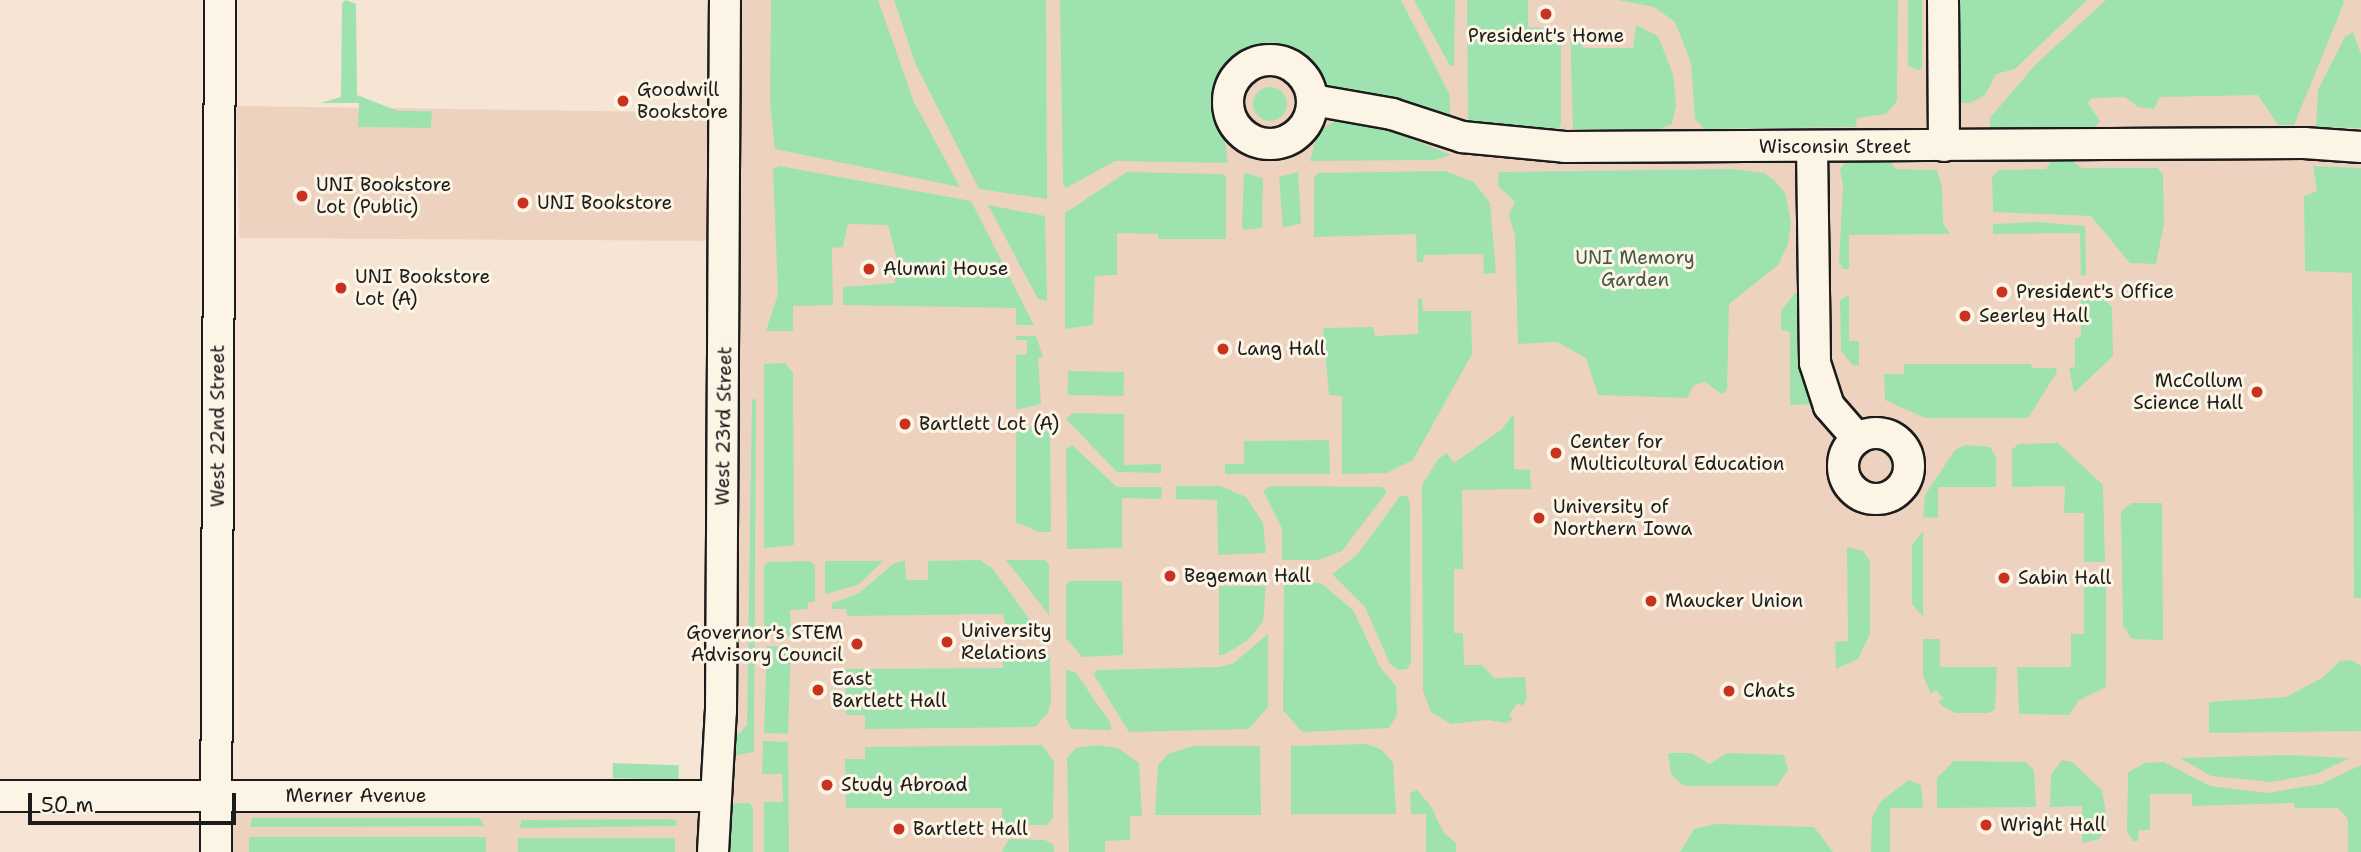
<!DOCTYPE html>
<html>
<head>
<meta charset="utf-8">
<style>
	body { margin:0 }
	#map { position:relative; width:2361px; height:852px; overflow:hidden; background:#f6e5d4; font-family:"Shantell Sans",sans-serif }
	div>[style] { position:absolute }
	.built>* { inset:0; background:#eed2c0 }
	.green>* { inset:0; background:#9ee3af; transform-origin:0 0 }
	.round { border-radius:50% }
	.roads { filter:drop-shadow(2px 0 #1c1c1c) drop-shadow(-2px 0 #1c1c1c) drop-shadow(0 2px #1c1c1c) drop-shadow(0 -2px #1c1c1c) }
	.minor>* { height:30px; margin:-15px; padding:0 15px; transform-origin:15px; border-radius:15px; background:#fcf5e5 }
	.minor>.ring { margin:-15px; padding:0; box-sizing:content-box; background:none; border:30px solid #fcf5e5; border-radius:50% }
	.dots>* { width:19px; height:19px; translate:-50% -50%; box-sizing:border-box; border:4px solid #fcf5e5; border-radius:50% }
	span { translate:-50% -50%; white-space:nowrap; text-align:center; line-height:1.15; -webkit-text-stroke:6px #fcf5e5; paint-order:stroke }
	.poi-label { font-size:19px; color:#1c1c1c }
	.left { translate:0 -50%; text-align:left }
	.right { translate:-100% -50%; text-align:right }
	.street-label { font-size:19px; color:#1c1c1c }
	.park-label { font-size:19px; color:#435848 }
	.scale { position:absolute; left:28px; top:793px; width:208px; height:32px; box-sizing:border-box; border:4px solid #1c1c1c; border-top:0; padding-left:9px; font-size:21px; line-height:24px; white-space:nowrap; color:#1c1c1c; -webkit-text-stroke:5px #fcf5e5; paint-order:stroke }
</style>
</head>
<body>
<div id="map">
	<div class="built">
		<div style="clip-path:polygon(733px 0,2361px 0,2361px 852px,216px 852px,216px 795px,712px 796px,722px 241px,239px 238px,236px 106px,738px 113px)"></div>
	</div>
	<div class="green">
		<div style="clip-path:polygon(346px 0,356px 4px,357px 95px,398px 111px,432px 111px,431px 128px,358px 127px,359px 103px,321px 103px,341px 97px,342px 3px)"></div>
		<div style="clip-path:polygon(771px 0,878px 0,914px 102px,960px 187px,775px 149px,770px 103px)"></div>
		<div style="clip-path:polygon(894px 0,1046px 0,1047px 199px,979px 189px,915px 63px)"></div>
		<div style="clip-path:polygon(1060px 0,1401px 0,1449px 93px,1451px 118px,1385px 97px,1329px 87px,1300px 57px,1260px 51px,1232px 64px,1218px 90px,1228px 163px,1115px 161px,1066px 188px,1063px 184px)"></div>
		<div style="clip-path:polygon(1414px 0,1455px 0,1454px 65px,1450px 66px)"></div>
		<div style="clip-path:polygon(1467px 0,1528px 0,1528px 27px,1561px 29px,1561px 125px,1556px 130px,1474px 125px,1468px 118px)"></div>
		<div style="clip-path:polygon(1618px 0,1898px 0,1897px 101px,1886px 114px,1857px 118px,1856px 127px,1704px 129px,1695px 119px,1691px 63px,1675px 22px,1654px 7px)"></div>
		<div style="clip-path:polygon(1908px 0,1922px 0,1922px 68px,1918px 70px,1908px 66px)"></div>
		<div style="clip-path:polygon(1957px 0,2087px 0,2015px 69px,1996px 74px,1985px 95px,1970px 103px,1932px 101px)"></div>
		<div style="clip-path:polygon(2106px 0,2343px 0,2344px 3px,2294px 125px,2278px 125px,2258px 95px,2160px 97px,2154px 109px,2138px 107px,2125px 97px,2092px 98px,2088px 103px,2100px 121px,2095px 128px,1990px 129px,1990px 118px,2036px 64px)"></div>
		<div style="clip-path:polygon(1570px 25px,1580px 31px,1583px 48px,1633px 48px,1636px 25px,1658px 36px,1673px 74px,1676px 106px,1672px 124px,1657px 130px,1573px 129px)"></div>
		<div style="clip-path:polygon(2353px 32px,2361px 54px,2361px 128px,2316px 127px,2318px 90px,2345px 37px)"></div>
		<div class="round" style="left:1253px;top:87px;width:34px;height:34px"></div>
		<div style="clip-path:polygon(1336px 121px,1384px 128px,1451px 155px,1434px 160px,1310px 161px,1318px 131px)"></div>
		<div style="clip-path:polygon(1887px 156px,1895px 169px,1937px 170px,1942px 187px,1943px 223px,1950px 234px,1849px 235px,1849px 269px,1843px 269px,1839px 262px,1843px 185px,1840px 169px,1850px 157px)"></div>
		<div style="clip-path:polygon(2054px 156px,2068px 157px,2081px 168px,2158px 168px,2163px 175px,2164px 224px,2156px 264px,2130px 263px,2091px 216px,1993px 212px,1992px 177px,1999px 170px,2046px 169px)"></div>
		<div style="clip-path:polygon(779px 166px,971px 201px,1034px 325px,1016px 325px,1016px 308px,843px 305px,843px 287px,895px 283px,896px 256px,888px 225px,848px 224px,843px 247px,832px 248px,833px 305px,793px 306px,793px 331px,766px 331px,778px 294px,773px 169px)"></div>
		<div style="clip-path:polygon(2313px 166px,2361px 168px,2361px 598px,2354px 598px,2352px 273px,2305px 271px,2304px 196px,2317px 191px)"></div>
		<div style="clip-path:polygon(1732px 169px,1764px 173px,1775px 181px,1785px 193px,1791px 222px,1788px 244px,1778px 265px,1729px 304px,1727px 390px,1722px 394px,1705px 382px,1694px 385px,1687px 398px,1598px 395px,1586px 358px,1557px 342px,1518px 344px,1515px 236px,1509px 215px,1515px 202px,1498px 186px,1499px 172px)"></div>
		<div style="clip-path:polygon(1445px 171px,1474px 182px,1490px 203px,1496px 273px,1484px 274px,1483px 254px,1424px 255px,1423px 262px,1417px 262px,1416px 234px,1314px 237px,1314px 178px,1318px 173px)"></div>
		<div style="clip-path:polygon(1127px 172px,1222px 174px,1226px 176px,1226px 239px,1159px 239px,1158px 234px,1117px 233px,1117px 275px,1095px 276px,1093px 325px,1065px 329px,1065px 213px)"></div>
		<div style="clip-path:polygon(1298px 172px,1301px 224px,1283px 227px,1279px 177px)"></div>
		<div style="clip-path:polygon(1244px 173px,1263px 178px,1262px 228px,1244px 230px,1242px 225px)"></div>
		<div style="clip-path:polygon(988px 205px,1045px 216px,1047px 301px,1038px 299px)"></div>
		<div style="clip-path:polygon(2037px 222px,2085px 226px,2086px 275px,2081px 276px,2080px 233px,1993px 234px,1993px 224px)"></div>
		<div style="clip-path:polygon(2081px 291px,2098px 293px,2112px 307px,2113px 356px,2074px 393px,2069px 368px,2075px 367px,2075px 338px,2081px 337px)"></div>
		<div style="clip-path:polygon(1795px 293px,1800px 293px,1804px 372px,1815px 404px,1790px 405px,1790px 332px,1781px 330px,1781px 311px)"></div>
		<div style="clip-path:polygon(1849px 295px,1849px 341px,1859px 341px,1859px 366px,1852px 365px,1841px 350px,1840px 300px)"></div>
		<div style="clip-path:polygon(1418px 299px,1422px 299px,1423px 311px,1471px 311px,1472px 354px,1413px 460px,1387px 473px,1342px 474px,1342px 396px,1329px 395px,1323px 328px,1373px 327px,1375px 336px,1418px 334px)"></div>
		<div style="clip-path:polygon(1016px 336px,1036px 336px,1043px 356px,1038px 359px,1041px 404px,1016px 410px,1016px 355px,1027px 354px,1027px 340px,1016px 340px)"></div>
		<div style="clip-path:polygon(785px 363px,793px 373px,794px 545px,764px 548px,764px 364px)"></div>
		<div style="clip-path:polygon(1904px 364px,2031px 364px,2032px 368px,2056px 368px,2057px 372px,2028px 418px,1925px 418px,1885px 400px,1884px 374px,1904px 374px)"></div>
		<div style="left:1068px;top:371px;width:56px;height:24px;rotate:1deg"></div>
		<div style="clip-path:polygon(756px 398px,754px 752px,733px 756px,734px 739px,747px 725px,752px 400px)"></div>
		<div style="clip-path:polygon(1073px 413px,1124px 414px,1124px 465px,1161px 464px,1161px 473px,1117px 472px,1066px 419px)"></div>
		<div style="clip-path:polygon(1514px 414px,1514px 469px,1530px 470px,1531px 489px,1462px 490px,1463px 569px,1454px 569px,1454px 633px,1463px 633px,1464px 665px,1482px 665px,1494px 678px,1525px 677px,1527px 698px,1523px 706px,1518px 703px,1509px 715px,1513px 719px,1506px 723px,1488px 720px,1451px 724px,1431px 712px,1423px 691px,1422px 485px,1438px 459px,1447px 453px,1454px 463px,1501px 430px)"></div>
		<div style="clip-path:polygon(1050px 422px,1051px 532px,1039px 532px,1016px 522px,1016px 430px)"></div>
		<div style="clip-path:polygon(1329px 440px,1330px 474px,1225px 474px,1225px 464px,1244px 464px,1244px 441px)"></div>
		<div style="clip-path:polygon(2058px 443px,2103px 485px,2105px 562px,2084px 562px,2084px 513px,2064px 513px,2065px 486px,2012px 487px,2012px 450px,2018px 444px)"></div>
		<div style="clip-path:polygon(1072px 445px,1117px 487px,1162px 487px,1161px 499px,1122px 498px,1122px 548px,1067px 549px,1066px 449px)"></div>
		<div style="clip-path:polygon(1965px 445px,1990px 447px,1996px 457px,1996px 487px,1938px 487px,1938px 518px,1923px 517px,1925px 495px,1955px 450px)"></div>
		<div style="clip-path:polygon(1176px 486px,1220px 486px,1246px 497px,1263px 523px,1266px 553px,1218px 555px,1217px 500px,1176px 499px)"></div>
		<div style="clip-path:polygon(1271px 486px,1382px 487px,1387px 492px,1342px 551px,1318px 560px,1282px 560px,1282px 528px,1263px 491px)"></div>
		<div style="clip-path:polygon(1400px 496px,1407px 496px,1410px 503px,1411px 662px,1407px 669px,1398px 670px,1390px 664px,1365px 607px,1332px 574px,1357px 555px)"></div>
		<div style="clip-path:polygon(2132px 503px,2162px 503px,2163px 640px,2132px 639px,2123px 626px,2121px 511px)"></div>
		<div style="clip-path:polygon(1923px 531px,1923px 617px,1912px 604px,1912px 545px)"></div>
		<div style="clip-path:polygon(1847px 547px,1863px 551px,1870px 561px,1870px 634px,1858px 659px,1836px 669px,1835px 642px,1848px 641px)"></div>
		<div style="clip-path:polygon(905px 560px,906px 580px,928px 580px,928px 561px,980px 560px,993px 569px,1041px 635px,1008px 635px,1003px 614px,847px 616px,846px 609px,832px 609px,832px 603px,859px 593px,893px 564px)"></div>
		<div style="clip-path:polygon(1006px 560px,1045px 560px,1049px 565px,1049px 615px)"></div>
		<div style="clip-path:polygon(883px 561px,858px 585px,825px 594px,825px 561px)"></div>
		<div style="clip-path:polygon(769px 562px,810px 561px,815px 566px,815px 602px,808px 602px,808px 609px,790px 610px,791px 637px,764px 633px,764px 566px)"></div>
		<div style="clip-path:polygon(1284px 580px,1321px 583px,1353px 610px,1380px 667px,1396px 686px,1397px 715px,1389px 728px,1302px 732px,1283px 710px)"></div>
		<div style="clip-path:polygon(1070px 581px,1122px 581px,1123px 655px,1082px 657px,1066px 638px,1066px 584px)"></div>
		<div style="clip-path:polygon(2084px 583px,2106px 583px,2106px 687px,2079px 700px,2069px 715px,2019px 714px,2017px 667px,2071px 667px,2071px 634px,2084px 634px)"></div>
		<div style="clip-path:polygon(1219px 586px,1266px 586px,1263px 622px,1248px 640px,1224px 655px,1219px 655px)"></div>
		<div style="clip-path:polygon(1268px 634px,1268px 707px,1249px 729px,1129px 732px,1094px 675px,1097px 670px,1219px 667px,1234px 663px)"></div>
		<div style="clip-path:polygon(1923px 639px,1940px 639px,1940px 667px,1997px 667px,1995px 709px,1989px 713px,1955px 713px,1942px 706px,1938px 702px,1943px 698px,1936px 690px,1931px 694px,1923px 676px)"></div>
		<div style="left:767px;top:646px;width:24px;height:87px;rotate:2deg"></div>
		<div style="clip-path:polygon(1008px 647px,1046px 649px,1050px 656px,1051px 701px,1048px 713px,1035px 727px,865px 729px,865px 715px,846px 715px,845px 669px,1003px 668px,1003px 651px)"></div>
		<div style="clip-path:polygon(2352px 660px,2361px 666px,2361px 731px,2209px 733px,2209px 702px,2286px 697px,2322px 678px,2340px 661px)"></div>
		<div style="clip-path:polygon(1066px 669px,1076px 673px,1111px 724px,1111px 730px,1071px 729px,1066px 718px)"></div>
		<div style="clip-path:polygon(763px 741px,788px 742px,789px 852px,764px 852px,764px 802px,783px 802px,782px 774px,762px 774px)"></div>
		<div style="clip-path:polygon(1367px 744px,1382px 750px,1393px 763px,1396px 814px,1291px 814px,1291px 746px)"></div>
		<div style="clip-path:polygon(1042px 745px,1054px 761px,1053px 818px,1046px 825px,1002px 825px,1002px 808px,846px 808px,845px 759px,865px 759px,865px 747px)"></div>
		<div style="clip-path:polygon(1097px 745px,1118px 748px,1139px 763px,1142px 816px,1130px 816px,1130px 840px,1105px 841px,1105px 852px,1069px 852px,1067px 758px,1076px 748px)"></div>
		<div style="clip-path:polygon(1193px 746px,1260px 746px,1261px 815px,1155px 815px,1158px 765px,1168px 754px)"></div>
		<div style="clip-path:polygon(1668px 753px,1692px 753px,1709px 764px,1728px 753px,1784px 755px,1788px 770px,1777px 786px,1684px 786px,1671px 774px)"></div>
		<div style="clip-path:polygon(2289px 755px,2350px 758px,2316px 774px,2271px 782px,2211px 776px,2180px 758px)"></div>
		<div style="clip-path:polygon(2062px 760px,2072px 762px,2102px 790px,2108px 825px,2099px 839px,2082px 843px,2082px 806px,2050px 807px,2051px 775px)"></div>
		<div style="clip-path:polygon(1954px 761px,2026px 762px,2034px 770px,2036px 807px,1937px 808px,1937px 778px)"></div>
		<div style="clip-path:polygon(2164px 762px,2210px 786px,2267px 793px,2321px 784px,2361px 765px,2361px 852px,2348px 852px,2348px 819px,2338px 808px,2295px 808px,2294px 803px,2192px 806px,2192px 794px,2150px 794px,2150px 830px,2139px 830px,2138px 841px,2133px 841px,2127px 832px,2128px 772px,2145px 763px)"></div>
		<div style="left:613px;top:763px;width:66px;height:15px;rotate:2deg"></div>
		<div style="clip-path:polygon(1909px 780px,1921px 785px,1923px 808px,1890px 808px,1890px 852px,1871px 852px,1872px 817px,1881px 801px)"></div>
		<div style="clip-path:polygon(1417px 790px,1430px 805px,1444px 833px,1456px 843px,1456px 852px,1426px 852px,1426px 814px,1411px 814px,1410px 793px)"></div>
		<div style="clip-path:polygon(735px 803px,749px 803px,753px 807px,753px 852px,730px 852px,730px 809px)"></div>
		<div style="clip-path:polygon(252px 818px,479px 818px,485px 826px,250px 827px)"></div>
		<div style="clip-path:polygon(670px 819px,676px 820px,677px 826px,519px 828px,522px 820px)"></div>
		<div style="clip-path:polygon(1716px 824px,1814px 827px,1833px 852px,1680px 852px,1694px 829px)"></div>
		<div style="left:249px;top:837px;width:237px;height:15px"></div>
		<div style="left:518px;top:838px;width:157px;height:14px"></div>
		<div style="clip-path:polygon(1009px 839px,1045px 840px,1054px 845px,1054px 852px,1002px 852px)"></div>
	</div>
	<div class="roads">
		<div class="minor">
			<div style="left:1943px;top:0;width:146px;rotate:89.6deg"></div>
			<div class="ring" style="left:1228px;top:60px;width:54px;height:54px"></div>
			<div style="left:1313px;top:100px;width:80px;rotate:10deg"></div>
			<div style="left:1392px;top:114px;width:74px;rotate:18.2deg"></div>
			<div style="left:1462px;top:137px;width:103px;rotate:5.5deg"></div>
			<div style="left:1565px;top:147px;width:739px;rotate:-0.31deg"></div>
			<div style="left:2304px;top:143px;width:57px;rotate:4deg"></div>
			<div style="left:1812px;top:147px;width:216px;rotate:89.2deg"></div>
			<div style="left:1815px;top:363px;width:45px;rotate:72deg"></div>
			<div style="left:1829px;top:406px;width:43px;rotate:48.8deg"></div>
			<div class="ring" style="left:1843px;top:433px;width:36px;height:36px"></div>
			<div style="left:0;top:796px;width:713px"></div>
			<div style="left:216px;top:852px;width:852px;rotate:-89.73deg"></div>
			<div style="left:713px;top:852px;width:141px;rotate:-86.8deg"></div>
			<div style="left:721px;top:711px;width:711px;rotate:-89.68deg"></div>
		</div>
	</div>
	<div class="dots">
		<div style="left:1546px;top:14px;background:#c8321e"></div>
		<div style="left:623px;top:101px;background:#c8321e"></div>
		<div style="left:302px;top:196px;background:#c8321e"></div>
		<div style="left:523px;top:203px;background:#c8321e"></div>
		<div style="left:869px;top:269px;background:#c8321e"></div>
		<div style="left:341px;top:288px;background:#c8321e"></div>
		<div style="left:2002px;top:292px;background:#c8321e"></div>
		<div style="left:1965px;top:316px;background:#c8321e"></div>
		<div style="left:1223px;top:349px;background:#c8321e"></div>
		<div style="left:2257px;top:392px;background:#c8321e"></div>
		<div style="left:905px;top:424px;background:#c8321e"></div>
		<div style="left:1556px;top:453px;background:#c8321e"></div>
		<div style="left:1539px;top:518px;background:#c8321e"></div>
		<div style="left:1170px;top:576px;background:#c8321e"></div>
		<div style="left:2004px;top:578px;background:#c8321e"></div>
		<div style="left:1651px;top:601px;background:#c8321e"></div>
		<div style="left:947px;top:642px;background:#c8321e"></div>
		<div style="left:857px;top:644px;background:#c8321e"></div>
		<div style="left:818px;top:690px;background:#c8321e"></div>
		<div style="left:1729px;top:691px;background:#c8321e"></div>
		<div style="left:827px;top:785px;background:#c8321e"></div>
		<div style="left:1986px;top:825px;background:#c8321e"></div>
		<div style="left:899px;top:829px;background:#c8321e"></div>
	</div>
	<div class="poi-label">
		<span style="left:1546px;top:36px">President's Home</span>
		<span class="left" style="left:637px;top:101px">Goodwill<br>Bookstore</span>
		<span class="left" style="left:316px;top:196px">UNI Bookstore<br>Lot (Public)</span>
		<span class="left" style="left:537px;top:203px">UNI Bookstore</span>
		<span class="left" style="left:883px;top:269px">Alumni House</span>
		<span class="left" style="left:355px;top:288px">UNI Bookstore<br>Lot (A)</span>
		<span class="left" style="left:2016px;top:292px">President's Office</span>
		<span class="left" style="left:1979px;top:316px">Seerley Hall</span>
		<span class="left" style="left:1237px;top:349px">Lang Hall</span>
		<span class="right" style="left:2243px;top:392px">McCollum<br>Science Hall</span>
		<span class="left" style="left:919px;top:424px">Bartlett Lot (A)</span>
		<span class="left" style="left:1570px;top:453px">Center for<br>Multicultural Education</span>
		<span class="left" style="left:1553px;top:518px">University of<br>Northern Iowa</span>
		<span class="left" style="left:1184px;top:576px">Begeman Hall</span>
		<span class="left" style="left:2018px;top:578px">Sabin Hall</span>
		<span class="left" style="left:1665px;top:601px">Maucker Union</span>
		<span class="left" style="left:961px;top:642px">University<br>Relations</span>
		<span class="right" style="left:843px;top:644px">Governor's STEM<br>Advisory Council</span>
		<span class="left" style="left:832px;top:690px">East<br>Bartlett Hall</span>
		<span class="left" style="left:1743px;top:691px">Chats</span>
		<span class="left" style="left:841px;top:785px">Study Abroad</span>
		<span class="left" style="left:2000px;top:825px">Wright Hall</span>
		<span class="left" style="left:913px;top:829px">Bartlett Hall</span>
	</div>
	<div class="street-label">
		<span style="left:1835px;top:147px">Wisconsin Street</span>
		<span style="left:218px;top:426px;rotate:-90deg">West 22nd Street</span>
		<span style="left:724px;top:426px;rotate:-89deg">West 23rd Street</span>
		<span style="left:356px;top:796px">Merner Avenue</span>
	</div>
	<div class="park-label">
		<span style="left:1635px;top:269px">UNI Memory<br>Garden</span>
	</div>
	<div class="scale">50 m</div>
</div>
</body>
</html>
